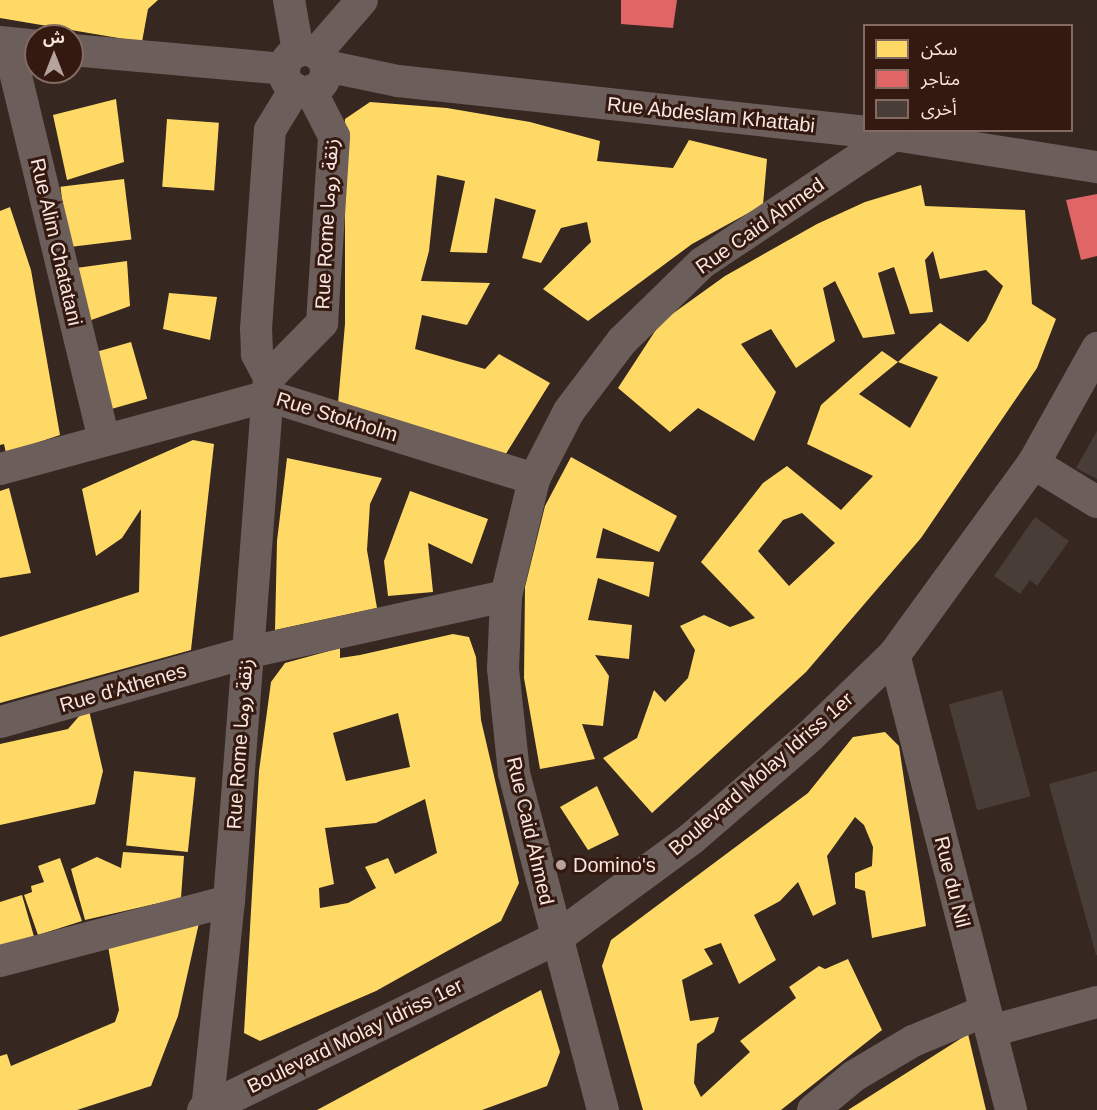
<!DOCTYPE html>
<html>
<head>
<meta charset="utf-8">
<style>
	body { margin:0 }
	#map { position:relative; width:1097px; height:1110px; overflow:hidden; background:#362721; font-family:Helvetica,"Noto Sans Arabic",sans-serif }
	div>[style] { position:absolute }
	.homes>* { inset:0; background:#ffd966; transform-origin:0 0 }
	.shops>* { inset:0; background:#e06666 }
	.building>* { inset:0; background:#493e37; transform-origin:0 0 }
	.street>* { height:32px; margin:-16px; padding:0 16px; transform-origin:16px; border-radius:16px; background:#6c5e5a }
	.street>.ring { margin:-16px; padding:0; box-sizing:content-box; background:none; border:32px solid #6c5e5a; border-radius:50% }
	.secondary>* { height:33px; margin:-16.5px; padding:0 16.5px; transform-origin:16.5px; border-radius:16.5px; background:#6c5e5a }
	.dots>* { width:16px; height:16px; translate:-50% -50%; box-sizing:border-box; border:3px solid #341910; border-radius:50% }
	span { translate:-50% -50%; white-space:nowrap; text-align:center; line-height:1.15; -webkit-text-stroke:6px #341910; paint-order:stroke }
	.street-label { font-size:20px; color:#f9e6df }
	.poi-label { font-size:20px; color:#f9e6df }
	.left { translate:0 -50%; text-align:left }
	.legend { position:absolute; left:863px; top:24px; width:210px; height:108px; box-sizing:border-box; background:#341910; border:2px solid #836b63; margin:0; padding:8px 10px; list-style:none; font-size:18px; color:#f9e6df }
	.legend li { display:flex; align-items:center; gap:12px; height:30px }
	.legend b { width:30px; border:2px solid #836b63 }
	.north { position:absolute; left:24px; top:24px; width:60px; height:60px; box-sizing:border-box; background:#341910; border:2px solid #836b63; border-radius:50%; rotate:0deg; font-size:16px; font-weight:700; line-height:24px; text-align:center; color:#f9e6df }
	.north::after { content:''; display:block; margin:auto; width:21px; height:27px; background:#b5a39c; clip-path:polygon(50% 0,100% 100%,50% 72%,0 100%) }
</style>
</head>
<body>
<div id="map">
	<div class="homes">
		<div style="clip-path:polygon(0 0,158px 0,148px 9px,142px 42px,0 18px)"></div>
		<div style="clip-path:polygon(116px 99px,124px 162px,67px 180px,53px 115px)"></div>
		<div style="clip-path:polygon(370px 102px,447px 108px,530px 122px,600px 141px,597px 161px,673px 168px,689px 140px,767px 159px,763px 205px,692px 244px,588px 321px,543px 289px,591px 242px,587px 222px,561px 228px,541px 263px,522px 258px,536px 210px,495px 198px,487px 253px,450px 252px,465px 181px,437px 175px,429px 251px,421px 281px,490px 283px,467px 325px,422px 315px,415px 349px,485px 369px,499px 354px,550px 383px,502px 460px,338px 403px,345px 324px,345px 119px)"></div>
		<div style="left:167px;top:119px;width:52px;height:68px;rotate:4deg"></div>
		<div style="left:124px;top:179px;width:61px;height:64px;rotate:83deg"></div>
		<div style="clip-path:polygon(evenodd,921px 185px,925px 206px,1025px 210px,1032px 304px,1056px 319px,1037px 368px,921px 538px,806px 672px,652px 813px,603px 758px,637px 738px,654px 690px,665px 702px,688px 678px,695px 650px,680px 626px,704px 615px,730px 627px,755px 618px,701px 562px,763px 483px,787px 466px,841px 510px,873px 476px,807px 444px,821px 405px,882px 351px,898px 362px,859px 394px,910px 428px,938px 377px,898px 362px,940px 323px,968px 342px,986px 321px,1003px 286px,986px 270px,940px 279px,933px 251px,925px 260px,933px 312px,910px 314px,894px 267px,878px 273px,895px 334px,863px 338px,835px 281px,823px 288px,835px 341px,796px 368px,771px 329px,741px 344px,776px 392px,754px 441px,698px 408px,670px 432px,618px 388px,661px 322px,725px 276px,817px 224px,865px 202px,921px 185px,802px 513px,835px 543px,789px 586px,758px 551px,783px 520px,802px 513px)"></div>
		<div style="clip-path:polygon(10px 207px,31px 270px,60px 435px,6px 453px,4px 444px,0 445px,0 211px)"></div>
		<div style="clip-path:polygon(127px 261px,130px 306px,83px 323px,69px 269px)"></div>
		<div style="clip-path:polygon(169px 293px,217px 297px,210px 340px,163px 329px)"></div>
		<div style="left:131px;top:342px;width:59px;height:41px;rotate:74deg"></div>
		<div style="clip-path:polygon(193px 440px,214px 444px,191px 650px,0 703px,0 637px,139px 592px,141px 509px,122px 538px,96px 556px,82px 489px)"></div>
		<div style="clip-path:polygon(571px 457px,677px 516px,659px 552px,603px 528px,596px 558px,654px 562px,649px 597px,598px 578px,588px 620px,632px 625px,629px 659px,595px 655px,609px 676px,603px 726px,582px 724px,595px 759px,540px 769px,524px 678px,525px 587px,545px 506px)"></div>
		<div style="clip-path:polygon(287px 458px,382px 478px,370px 504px,367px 550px,377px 608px,275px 630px,277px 541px)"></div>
		<div style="clip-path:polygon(9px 488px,31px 573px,0 578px,0 491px)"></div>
		<div style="clip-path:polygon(410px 491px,488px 519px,472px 564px,428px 543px,433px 592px,388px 596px,384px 561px)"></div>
		<div style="clip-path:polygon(evenodd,453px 634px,469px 637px,476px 657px,481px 720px,519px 883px,501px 921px,376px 991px,260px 1041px,244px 1033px,259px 771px,271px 682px,285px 663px,340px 648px,340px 658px,360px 655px,453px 634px,398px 713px,410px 767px,346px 781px,333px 733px,398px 713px,453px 634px,425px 799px,437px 853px,395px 874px,388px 858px,365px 867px,376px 888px,348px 903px,320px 908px,319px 888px,334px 884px,325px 828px,376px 823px,425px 799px)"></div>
		<div style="clip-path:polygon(88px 706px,103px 771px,95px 804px,0 825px,0 744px,68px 729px)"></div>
		<div style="clip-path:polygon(885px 732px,899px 746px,926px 926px,872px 938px,865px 891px,855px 888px,855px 873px,872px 866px,873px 847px,864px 825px,855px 817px,827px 856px,836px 904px,813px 916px,798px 882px,780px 901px,754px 915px,776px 960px,739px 984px,721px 943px,704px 949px,713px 964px,682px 980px,690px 1021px,719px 1017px,714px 1032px,697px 1044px,694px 1083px,701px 1097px,750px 1052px,740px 1041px,796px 998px,789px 987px,819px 966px,825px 969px,848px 959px,882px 1030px,781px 1110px,643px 1110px,602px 966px,611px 940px,808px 793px,853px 737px)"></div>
		<div style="left:134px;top:771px;width:62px;height:75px;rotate:6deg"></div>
		<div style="clip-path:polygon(597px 786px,619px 835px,588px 850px,560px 807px)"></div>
		<div style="clip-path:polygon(123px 852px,184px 856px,181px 898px,85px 920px,71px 869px,97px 857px,121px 868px)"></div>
		<div style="clip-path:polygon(60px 858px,82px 921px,38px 935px,24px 895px,32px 892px,31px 886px,44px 882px,38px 866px)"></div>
		<div style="clip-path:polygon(22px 895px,35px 940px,0 951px,0 902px)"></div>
		<div style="clip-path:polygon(199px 923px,178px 1016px,151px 1086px,77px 1110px,0 1110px,0 1056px,7px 1054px,11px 1066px,115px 1022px,119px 1010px,108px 946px)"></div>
		<div style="clip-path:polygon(541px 990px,560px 1052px,547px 1086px,482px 1110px,317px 1110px)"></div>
		<div style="clip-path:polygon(968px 1034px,986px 1110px,848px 1110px)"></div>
	</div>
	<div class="shops">
		<div style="clip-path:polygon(621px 0,677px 0,673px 28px,621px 24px)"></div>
		<div style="clip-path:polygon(1097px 194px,1097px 256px,1081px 260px,1066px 200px)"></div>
	</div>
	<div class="building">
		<div style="clip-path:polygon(1097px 431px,1097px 479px,1076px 468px)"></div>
		<div style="clip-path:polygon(1035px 517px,1069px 541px,1037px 586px,1030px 580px,1020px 594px,994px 576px)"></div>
		<div style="left:1002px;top:690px;width:110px;height:55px;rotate:75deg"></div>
		<div style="clip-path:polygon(1097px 771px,1097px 955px,1096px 955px,1049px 784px)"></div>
	</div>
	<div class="street">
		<div style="left:289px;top:0;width:52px;rotate:80deg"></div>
		<div style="left:0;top:42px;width:36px;rotate:6deg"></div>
		<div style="left:8px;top:43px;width:408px;rotate:76.4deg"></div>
		<div class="ring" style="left:284px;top:50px;width:10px;height:10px"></div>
		<div style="left:72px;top:50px;width:213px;rotate:5.1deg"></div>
		<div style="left:316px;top:53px;width:70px;rotate:-49deg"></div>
		<div style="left:326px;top:66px;width:74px;rotate:11.8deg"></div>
		<div style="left:398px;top:81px;width:499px;rotate:6.2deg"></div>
		<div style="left:894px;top:135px;width:206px;rotate:9deg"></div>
		<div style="left:269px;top:377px;width:76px;rotate:-45.5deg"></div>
		<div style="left:322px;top:323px;width:187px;rotate:-86.3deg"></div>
		<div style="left:334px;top:136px;width:51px;rotate:-117.1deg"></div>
		<div style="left:1033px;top:463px;width:75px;rotate:31.4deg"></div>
		<div style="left:0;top:469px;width:278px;rotate:-15.2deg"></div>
		<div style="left:268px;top:396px;width:279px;rotate:17.3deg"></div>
		<div style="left:894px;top:654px;width:471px;rotate:75.6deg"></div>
		<div style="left:0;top:722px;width:255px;rotate:-15.7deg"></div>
		<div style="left:246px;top:653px;width:266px;rotate:-12.4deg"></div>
		<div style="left:0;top:961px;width:237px;rotate:-14.7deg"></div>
		<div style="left:991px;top:1031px;width:110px;rotate:-15.3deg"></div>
		<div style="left:207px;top:1110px;width:210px;rotate:-84deg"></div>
		<div style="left:229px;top:901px;width:526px;rotate:-85.63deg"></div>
		<div style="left:269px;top:377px;width:26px;rotate:-118deg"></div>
		<div style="left:257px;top:354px;width:25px;rotate:-92deg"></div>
		<div style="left:256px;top:329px;width:199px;rotate:-86deg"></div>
		<div style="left:270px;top:130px;width:48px;rotate:-58.6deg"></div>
		<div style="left:603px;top:1110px;width:349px;rotate:-104.8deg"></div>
		<div style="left:514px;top:773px;width:105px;rotate:-96deg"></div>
		<div style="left:503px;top:669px;width:73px;rotate:-87.6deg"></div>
		<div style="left:506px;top:596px;width:120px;rotate:-76.5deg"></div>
		<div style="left:534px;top:479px;width:76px;rotate:-62.8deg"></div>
		<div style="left:569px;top:411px;width:88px;rotate:-52.9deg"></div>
		<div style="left:622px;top:341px;width:112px;rotate:-44.3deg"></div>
		<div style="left:702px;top:263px;width:231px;rotate:-33.7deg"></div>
		<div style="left:813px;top:1110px;width:53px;rotate:-39.7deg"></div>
		<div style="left:854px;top:1076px;width:69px;rotate:-30.7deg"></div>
		<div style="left:913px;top:1041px;width:78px;rotate:-22.6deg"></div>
	</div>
	<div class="secondary">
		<div style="left:203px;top:1110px;width:392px;rotate:-26deg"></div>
		<div style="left:555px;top:938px;width:169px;rotate:-36.3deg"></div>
		<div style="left:691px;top:838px;width:156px;rotate:-40.8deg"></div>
		<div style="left:809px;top:736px;width:118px;rotate:-44deg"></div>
		<div style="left:894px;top:654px;width:236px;rotate:-54deg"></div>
		<div style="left:1033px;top:463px;width:132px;rotate:-60.9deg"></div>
	</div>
	<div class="dots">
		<div style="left:561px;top:865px;background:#b5a39c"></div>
	</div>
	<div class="street-label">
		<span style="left:711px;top:115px;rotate:6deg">Rue Abdeslam Khattabi</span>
		<span style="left:327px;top:224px;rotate:-87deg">Rue Rome زنقة روما</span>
		<span style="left:760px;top:226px;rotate:-35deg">Rue Caid Ahmed</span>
		<span style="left:56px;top:242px;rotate:77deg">Rue Alim Chatatani</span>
		<span style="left:337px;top:417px;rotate:17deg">Rue Stokholm</span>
		<span style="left:123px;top:688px;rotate:-16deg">Rue d'Athenes</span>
		<span style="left:240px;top:744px;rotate:-86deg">Rue Rome زنقة روما</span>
		<span style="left:761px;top:774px;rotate:-41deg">Boulevard Molay Idriss 1er</span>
		<span style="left:530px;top:831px;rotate:77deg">Rue Caid Ahmed</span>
		<span style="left:952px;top:882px;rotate:76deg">Rue du Nil</span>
		<span style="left:355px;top:1036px;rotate:-26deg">Boulevard Molay Idriss 1er</span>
	</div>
	<div class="poi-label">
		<span class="left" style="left:573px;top:865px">Domino's</span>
	</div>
	<ul class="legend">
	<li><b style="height:16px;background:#ffd966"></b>سكن</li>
	<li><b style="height:16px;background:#e06666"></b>متاجر</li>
	<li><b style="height:16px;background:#493e37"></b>أخرى</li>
	</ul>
	<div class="north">ش</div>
</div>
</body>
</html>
